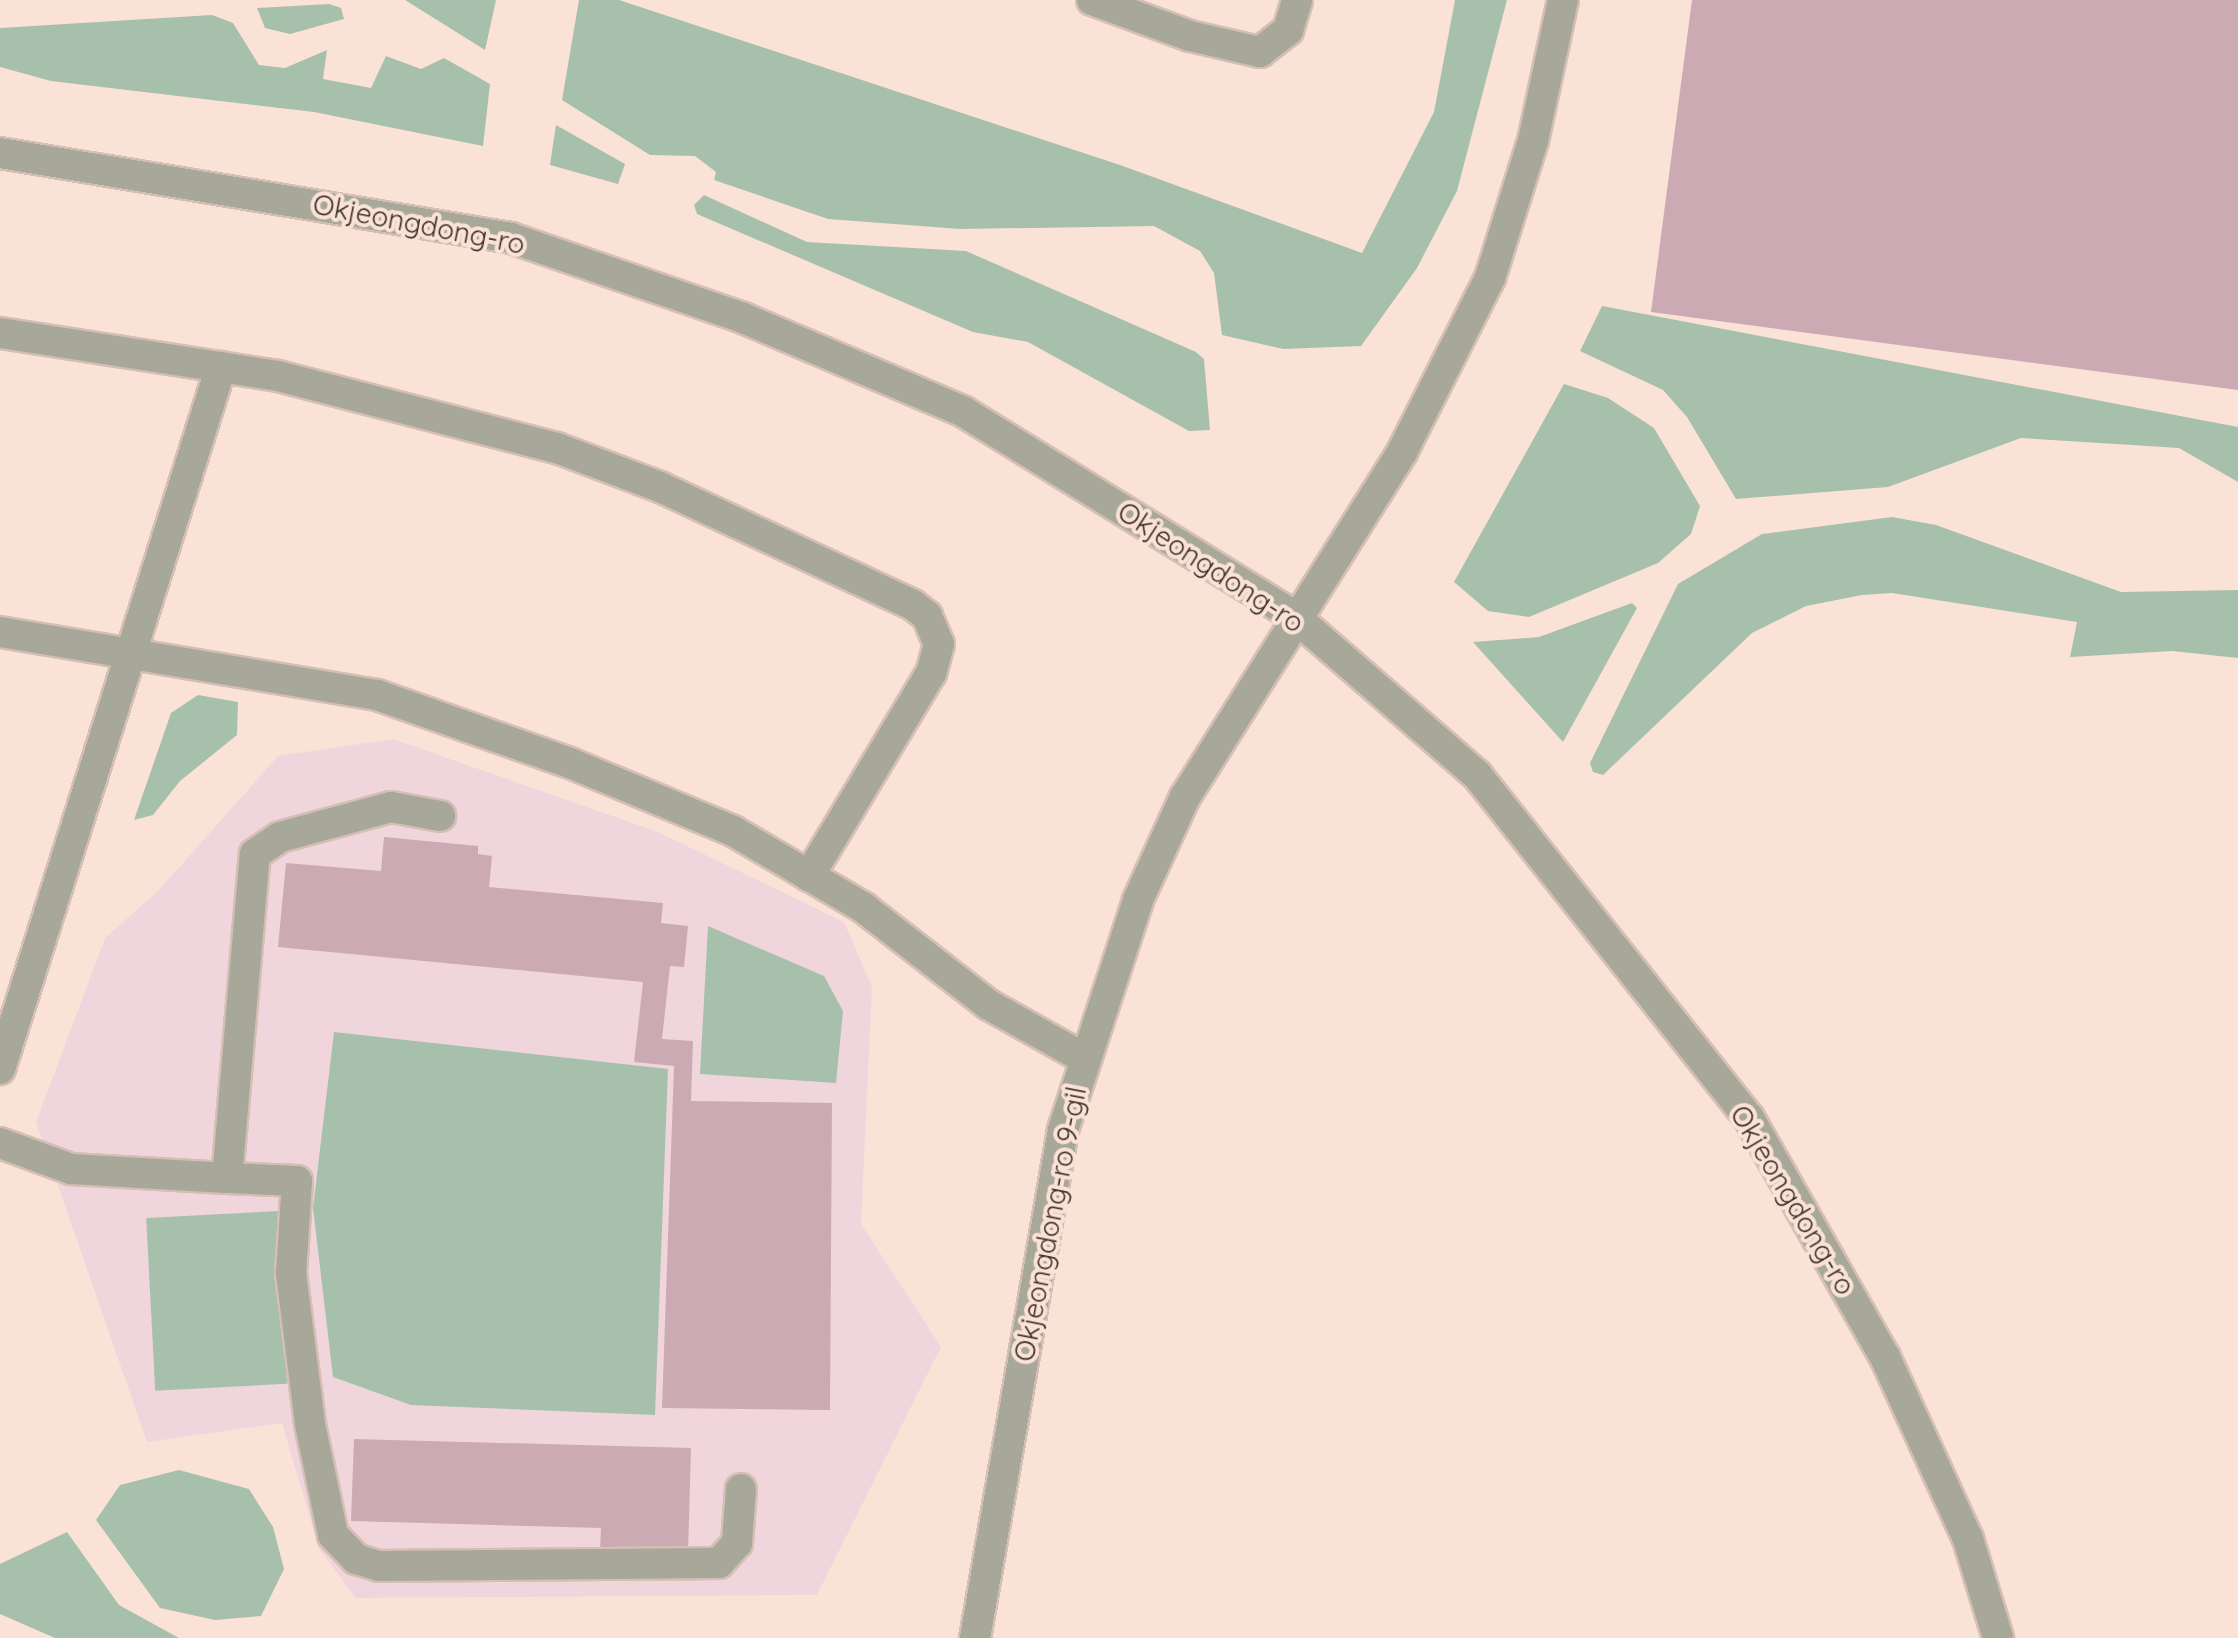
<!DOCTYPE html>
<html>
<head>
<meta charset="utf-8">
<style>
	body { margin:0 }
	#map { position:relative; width:2238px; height:1638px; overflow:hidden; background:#fbe2d6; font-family:Quicksand,sans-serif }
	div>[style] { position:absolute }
	.education>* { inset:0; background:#f0d6dc }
	.green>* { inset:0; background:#a7c0ac; transform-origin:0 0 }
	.building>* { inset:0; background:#cbaab3 }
	.roads { filter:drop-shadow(2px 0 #d5bfb4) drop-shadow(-2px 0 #d5bfb4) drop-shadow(0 2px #d5bfb4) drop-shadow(0 -2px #d5bfb4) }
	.minor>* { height:30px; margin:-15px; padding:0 15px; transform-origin:15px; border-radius:15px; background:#a7a79a }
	span { translate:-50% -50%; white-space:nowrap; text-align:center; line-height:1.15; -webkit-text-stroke:8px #fbe2d6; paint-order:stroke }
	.street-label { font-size:28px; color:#3d312b }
</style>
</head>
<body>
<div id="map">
	<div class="education">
		<div style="clip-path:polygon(393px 739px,658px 832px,844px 922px,872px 987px,861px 1224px,941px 1347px,817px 1595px,356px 1598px,319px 1549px,282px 1423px,147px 1442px,36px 1122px,105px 938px,158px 891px,278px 756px)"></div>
	</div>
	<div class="green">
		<div style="clip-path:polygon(405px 0,496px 0,485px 50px)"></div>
		<div style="clip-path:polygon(579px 0,619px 0,1120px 165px,1362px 253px,1434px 112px,1455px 0,1507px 0,1457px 191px,1417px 268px,1361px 346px,1283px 349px,1222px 335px,1214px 273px,1200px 251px,1154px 226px,960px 229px,828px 219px,714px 180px,716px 172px,695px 156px,650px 155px,562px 100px)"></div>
		<div style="clip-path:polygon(329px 4px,341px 8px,344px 19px,290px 34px,265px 28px,257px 8px)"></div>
		<div style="clip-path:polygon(212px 15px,233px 23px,259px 65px,285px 68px,327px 50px,323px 79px,371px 88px,386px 56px,421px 69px,444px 58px,490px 84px,483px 146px,314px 112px,51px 81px,0 67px,0 28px)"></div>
		<div style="clip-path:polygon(556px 125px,625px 164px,618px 184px,550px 165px)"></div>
		<div style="clip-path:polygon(704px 195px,807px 242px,966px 251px,1196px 352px,1204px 359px,1210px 430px,1189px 431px,1028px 342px,973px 332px,697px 214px,694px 205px)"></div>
		<div style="clip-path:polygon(1602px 306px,2238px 427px,2238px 482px,2179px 448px,2021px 438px,1888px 487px,1736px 499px,1687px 417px,1663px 390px,1580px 351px)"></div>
		<div style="clip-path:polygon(1564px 384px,1608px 398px,1654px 428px,1700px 506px,1691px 534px,1658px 563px,1529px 617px,1488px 611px,1454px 582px)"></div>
		<div style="clip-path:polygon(1892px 517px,1936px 525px,2121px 592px,2238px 590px,2238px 658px,2172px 651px,2070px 657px,2077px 622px,1892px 593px,1862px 595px,1806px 606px,1752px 633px,1603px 775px,1593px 772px,1590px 763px,1678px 584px,1762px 534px)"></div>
		<div style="clip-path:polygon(1632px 603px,1637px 608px,1563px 742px,1473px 642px,1539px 637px)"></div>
		<div style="clip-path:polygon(198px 695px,238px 702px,237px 735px,180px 781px,153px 815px,134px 820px,171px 713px)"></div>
		<div style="clip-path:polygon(708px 926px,824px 976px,843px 1011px,836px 1083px,700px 1074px)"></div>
		<div style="clip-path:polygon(334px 1032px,668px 1069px,655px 1415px,411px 1405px,333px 1377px,313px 1208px)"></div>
		<div style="left:278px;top:1211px;width:173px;height:132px;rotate:87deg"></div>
		<div style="clip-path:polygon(179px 1470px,249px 1489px,273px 1527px,284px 1569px,261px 1616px,215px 1620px,160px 1608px,96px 1520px,120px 1485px)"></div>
		<div style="clip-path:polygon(67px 1532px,119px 1605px,179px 1638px,55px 1638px,0 1614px,0 1564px)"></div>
	</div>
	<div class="building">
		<div style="clip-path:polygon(1692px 0,2238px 0,2238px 390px,1651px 312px)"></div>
		<div style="clip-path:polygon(384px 837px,478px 846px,478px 854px,492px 856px,489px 887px,663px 903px,661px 923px,688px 926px,684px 967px,670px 966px,662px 1039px,693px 1041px,691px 1101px,832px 1103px,830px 1410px,662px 1408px,674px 1066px,634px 1062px,643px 982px,278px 947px,286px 863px,381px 871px)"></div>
		<div style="clip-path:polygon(354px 1439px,691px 1448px,688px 1554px,600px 1551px,601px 1528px,351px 1521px)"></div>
	</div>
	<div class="roads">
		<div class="minor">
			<div style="left:1092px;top:0;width:104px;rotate:20.2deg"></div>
			<div style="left:1190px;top:36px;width:72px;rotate:12.9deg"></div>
			<div style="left:1260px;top:52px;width:36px;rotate:-38deg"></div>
			<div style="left:1288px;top:30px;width:31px;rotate:-73deg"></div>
			<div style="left:0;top:153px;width:518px;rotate:9.44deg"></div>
			<div style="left:511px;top:238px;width:245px;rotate:19deg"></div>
			<div style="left:743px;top:318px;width:240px;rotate:23deg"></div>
			<div style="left:964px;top:412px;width:388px;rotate:31.7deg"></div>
			<div style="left:1294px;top:616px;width:242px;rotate:41deg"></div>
			<div style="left:1477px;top:775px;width:438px;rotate:51.6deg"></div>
			<div style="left:1749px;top:1118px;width:275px;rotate:60.4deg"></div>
			<div style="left:1885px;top:1357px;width:200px;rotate:65.5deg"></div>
			<div style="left:1968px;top:1539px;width:103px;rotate:73.1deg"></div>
			<div style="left:0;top:333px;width:281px;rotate:8.8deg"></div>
			<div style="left:278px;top:376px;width:288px;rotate:14.5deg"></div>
			<div style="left:557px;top:448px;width:110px;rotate:20.7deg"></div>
			<div style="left:660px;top:487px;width:279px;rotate:25deg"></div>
			<div style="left:913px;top:605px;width:18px;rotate:38deg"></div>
			<div style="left:927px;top:616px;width:30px;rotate:67deg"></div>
			<div style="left:939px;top:644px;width:30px;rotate:105deg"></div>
			<div style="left:931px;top:673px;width:237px;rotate:121deg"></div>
			<div style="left:0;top:632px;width:382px;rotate:9.5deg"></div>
			<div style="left:377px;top:695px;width:205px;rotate:19.4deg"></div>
			<div style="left:570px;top:763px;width:177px;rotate:22.6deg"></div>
			<div style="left:733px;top:831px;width:152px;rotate:30.4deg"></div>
			<div style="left:864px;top:908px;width:158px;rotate:37.8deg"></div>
			<div style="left:989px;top:1005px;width:109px;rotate:29.2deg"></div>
			<div style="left:0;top:1069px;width:736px;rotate:-72.53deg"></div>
			<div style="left:0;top:1143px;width:76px;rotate:20.1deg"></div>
			<div style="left:71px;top:1169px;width:156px;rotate:3.3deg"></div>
			<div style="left:227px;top:1178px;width:325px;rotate:-85.1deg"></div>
			<div style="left:255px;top:854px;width:30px;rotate:-34deg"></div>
			<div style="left:280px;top:837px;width:115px;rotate:-15.1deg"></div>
			<div style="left:391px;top:807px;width:50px;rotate:10.4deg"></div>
			<div style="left:227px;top:1178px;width:70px;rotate:2.5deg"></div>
			<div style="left:297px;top:1181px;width:92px;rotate:93.7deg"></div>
			<div style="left:291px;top:1273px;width:152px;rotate:82.8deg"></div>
			<div style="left:310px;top:1424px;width:113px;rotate:78.3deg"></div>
			<div style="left:333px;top:1535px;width:33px;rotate:46deg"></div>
			<div style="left:356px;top:1559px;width:24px;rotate:17deg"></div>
			<div style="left:379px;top:1566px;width:340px;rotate:-0.5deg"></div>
			<div style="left:719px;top:1563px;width:27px;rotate:-48deg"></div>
			<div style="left:737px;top:1543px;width:54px;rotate:-85.8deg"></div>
			<div style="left:975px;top:1638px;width:516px;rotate:-80.17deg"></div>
			<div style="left:1063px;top:1130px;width:242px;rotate:-71.9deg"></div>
			<div style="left:1138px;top:900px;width:113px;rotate:-65.5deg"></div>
			<div style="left:1185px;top:797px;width:408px;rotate:-57.8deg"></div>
			<div style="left:1402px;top:452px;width:195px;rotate:-63.2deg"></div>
			<div style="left:1490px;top:278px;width:144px;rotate:-72.6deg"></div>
			<div style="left:1533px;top:141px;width:144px;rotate:-78deg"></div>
		</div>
	</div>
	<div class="street-label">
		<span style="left:419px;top:224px;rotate:11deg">Okjeongdong-ro</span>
		<span style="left:1211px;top:567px;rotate:33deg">Okjeongdong-ro</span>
		<span style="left:1793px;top:1200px;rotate:59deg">Okjeongdong-ro</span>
		<span style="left:1050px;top:1224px;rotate:-79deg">Okjeongdong-ro 9-gil</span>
	</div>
</div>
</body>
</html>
